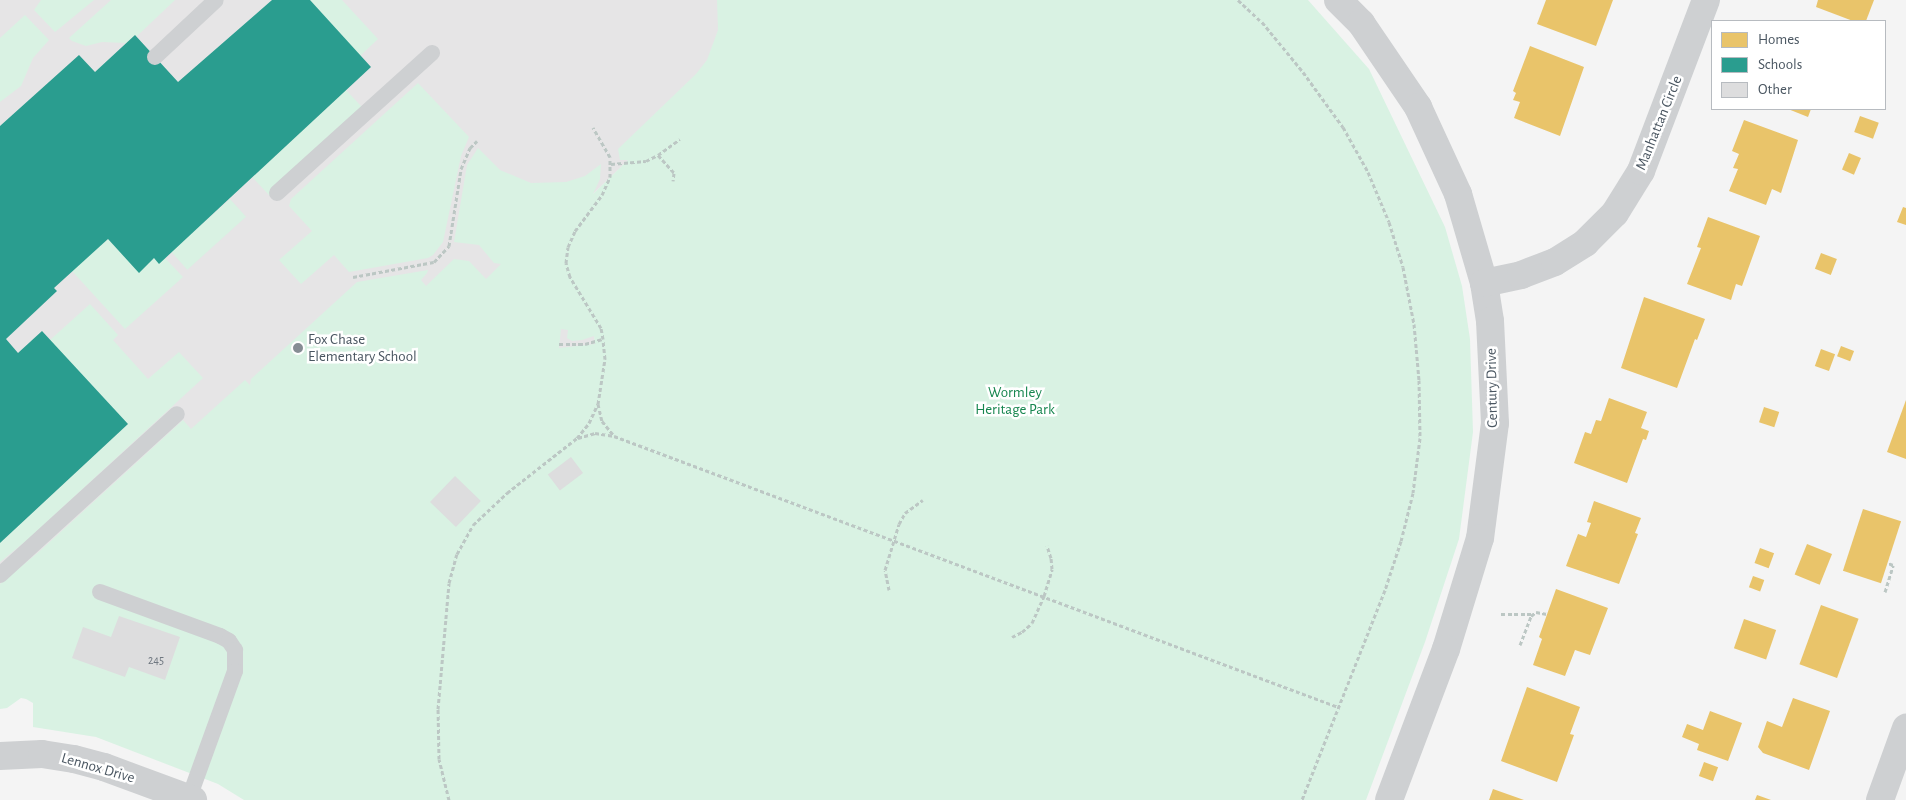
<!DOCTYPE html>
<html>
<head>
<meta charset="utf-8">
<style>
	body { margin:0 }
	#map { position:relative; width:1906px; height:800px; overflow:hidden; background:#f4f4f4; font-family:"Alegreya Sans",sans-serif }
	div>[style] { position:absolute }
	.education>* { inset:0; background:#e6e5e6 }
	.green>* { inset:0; background:#d9f2e3; transform-origin:0 0 }
	.homes>* { inset:0; background:#e9c46a; transform-origin:0 0 }
	.schools>* { inset:0; background:#2a9d8f }
	.building>* { inset:0; background:#ddddde; transform-origin:0 0 }
	.path>* { height:3px; margin-top:-1.5px; transform-origin:0; background:repeating-linear-gradient(90deg,#bcc7c4 0 4px,transparent 0 6.5px) }
	.service>* { height:16px; margin:-8px; padding:0 8px; transform-origin:8px; border-radius:8px; background:#ced0d2 }
	.minor>* { height:28px; margin:-14px; padding:0 14px; transform-origin:14px; border-radius:14px; background:#ced0d2 }
	.dots>* { width:14px; height:14px; translate:-50% -50%; box-sizing:border-box; border:2px solid #fff; border-radius:50% }
	span { translate:-50% -50%; white-space:nowrap; text-align:center; line-height:1.15; -webkit-text-stroke:5px #fff; paint-order:stroke }
	.number-label { font-size:12px; color:#707881 }
	.number-label span { -webkit-text-stroke-width:0 }
	.street-label { font-size:15px; color:#4a5661 }
	.poi-label { font-size:15px; color:#4a5661 }
	.left { translate:0 -50%; text-align:left }
	.park-label { font-size:15px; color:#17864f }
	.legend { position:absolute; left:1711px; top:20px; width:175px; height:90px; box-sizing:border-box; background:#fff; border:1px solid #b7bbc0; margin:0; padding:6px 9px; list-style:none; font-size:15px; color:#4a5661 }
	.legend li { display:flex; align-items:center; gap:10px; height:25px }
	.legend b { width:25px; border:1px solid #b7bbc0 }
</style>
</head>
<body>
<div id="map">
	<div class="education">
		<div style="clip-path:polygon(0 0,771px 0,757px 37px,592px 195px,594px 335px,597px 352px,0 699px)"></div>
	</div>
	<div class="green">
		<div style="clip-path:polygon(41px 0,94px 0,55px 32px,34px 10px)"></div>
		<div style="clip-path:polygon(111px 0,175px 0,136px 37px,135px 35px,126px 43px,102px 42px,86px 46px,72px 41px,69px 38px)"></div>
		<div style="clip-path:polygon(310px 0,342px 0,378px 39px,360px 56px)"></div>
		<div style="clip-path:polygon(evenodd,717px 0,1308px 0,1369px 69px,1445px 227px,1462px 286px,1470px 339px,1473px 432px,1459px 539px,1425px 642px,1366px 800px,244px 800px,218px 784px,96px 737px,33px 727px,33px 703px,26px 699px,21px 698px,7px 708px,0 709px,0 584px,41px 550px,183px 420px,191px 429px,245px 380px,250px 385px,251px 379px,357px 282px,428px 270px,427px 273px,421px 280px,426px 286px,454px 259px,469px 261px,486px 279px,501px 264px,494px 263px,479px 245px,454px 242px,467px 165px,478px 148px,500px 170px,531px 183px,566px 182px,585px 176px,601px 164px,600px 179px,593px 194px,628px 160px,620px 160px,618px 149px,696px 74px,707px 60px,718px 30px,717px 0,561px 329px,568px 330px,567px 338px,572px 341px,582px 340px,594px 336px,595px 344px,559px 348px,561px 329px)"></div>
		<div style="clip-path:polygon(25px 15px,49px 40px,33px 58px,21px 86px,0 102px,0 38px)"></div>
		<div style="clip-path:polygon(418px 83px,469px 137px,461px 156px,443px 242px,433px 255px,428px 258px,349px 272px,334px 255px,301px 284px,279px 260px,312px 231px,289px 206px,291px 199px)"></div>
		<div style="left:346px;top:90px;width:26px;height:128px;rotate:47deg"></div>
		<div style="left:230px;top:199px;width:24px;height:79px;rotate:48deg"></div>
		<div style="clip-path:polygon(108px 239px,139px 272px,154px 258px,165px 258px,183px 277px,125px 329px,72px 271px)"></div>
		<div style="clip-path:polygon(90px 304px,118px 335px,113px 340px,148px 379px,179px 352px,203px 378px,26px 541px,0 562px,0 543px,128px 424px,50px 340px)"></div>
	</div>
	<div class="homes">
		<div style="clip-path:polygon(1546px 0,1613px 0,1596px 46px,1537px 24px)"></div>
		<div style="clip-path:polygon(1818px 0,1874px 0,1866px 21px,1853px 21px,1816px 7px)"></div>
		<div style="clip-path:polygon(1530px 46px,1584px 67px,1560px 136px,1514px 118px,1520px 102px,1513px 100px,1516px 93px,1513px 91px)"></div>
		<div style="clip-path:polygon(1788px 109px,1811px 109px,1808px 117px)"></div>
		<div style="left:1860px;top:116px;width:20px;height:17px;rotate:20deg"></div>
		<div style="clip-path:polygon(1744px 120px,1798px 140px,1781px 193px,1772px 189px,1766px 205px,1729px 191px,1738px 169px,1733px 168px,1739px 154px,1732px 151px)"></div>
		<div style="left:1849px;top:153px;width:13px;height:18px;rotate:23deg"></div>
		<div style="clip-path:polygon(1903px 207px,1906px 208px,1906px 225px,1897px 222px)"></div>
		<div style="clip-path:polygon(1708px 217px,1760px 236px,1742px 286px,1736px 284px,1731px 300px,1687px 284px,1701px 248px,1697px 247px)"></div>
		<div style="left:1821px;top:253px;width:17px;height:17px;rotate:21deg"></div>
		<div style="clip-path:polygon(1644px 297px,1705px 319px,1697px 340px,1695px 339px,1677px 388px,1621px 368px)"></div>
		<div style="left:1841px;top:346px;width:14px;height:11px;rotate:21deg"></div>
		<div style="left:1821px;top:349px;width:15px;height:18px;rotate:20deg"></div>
		<div style="clip-path:polygon(1609px 398px,1647px 412px,1641px 428px,1649px 431px,1646px 440px,1643px 439px,1627px 483px,1574px 463px,1585px 432px,1591px 434px,1596px 420px,1601px 421px)"></div>
		<div style="clip-path:polygon(1906px 400px,1906px 459px,1887px 452px)"></div>
		<div style="left:1764px;top:407px;width:16px;height:16px;rotate:18deg"></div>
		<div style="clip-path:polygon(1594px 501px,1641px 518px,1635px 533px,1638px 534px,1619px 584px,1566px 566px,1578px 534px,1586px 537px,1591px 523px,1587px 522px)"></div>
		<div style="left:1863px;top:509px;width:40px;height:65px;rotate:18deg"></div>
		<div style="left:1807px;top:544px;width:27px;height:33px;rotate:22deg"></div>
		<div style="left:1760px;top:548px;width:15px;height:16px;rotate:20deg"></div>
		<div style="left:1753px;top:576px;width:12px;height:12px;rotate:20deg"></div>
		<div style="clip-path:polygon(1556px 589px,1608px 608px,1590px 655px,1575px 650px,1565px 676px,1533px 665px,1542px 639px,1539px 637px)"></div>
		<div style="left:1821px;top:605px;width:40px;height:63px;rotate:20deg"></div>
		<div style="left:1744px;top:619px;width:34px;height:31px;rotate:19deg"></div>
		<div style="clip-path:polygon(1527px 687px,1580px 707px,1570px 734px,1574px 735px,1557px 782px,1501px 761px)"></div>
		<div style="clip-path:polygon(1793px 698px,1830px 711px,1809px 770px,1763px 753px,1758px 747px,1767px 721px,1782px 727px)"></div>
		<div style="clip-path:polygon(1710px 711px,1742px 723px,1728px 761px,1697px 750px,1699px 744px,1682px 737px,1687px 724px,1703px 730px)"></div>
		<div style="left:1704px;top:762px;width:15px;height:15px;rotate:20deg"></div>
		<div style="clip-path:polygon(1493px 789px,1524px 800px,1489px 800px)"></div>
		<div style="clip-path:polygon(1757px 795px,1771px 800px,1755px 800px)"></div>
	</div>
	<div class="schools">
		<div style="clip-path:polygon(272px 0,310px 0,371px 67px,159px 264px,154px 258px,139px 273px,108px 239px,54px 288px,57px 291px,6px 339px,18px 353px,42px 331px,128px 424px,0 543px,0 126px,79px 55px,95px 72px,135px 35px,178px 82px)"></div>
	</div>
	<div class="building">
		<div style="left:571px;top:457px;width:20px;height:29px;rotate:53deg"></div>
		<div style="left:455px;top:476px;width:36px;height:36px;rotate:44deg"></div>
		<div style="clip-path:polygon(119px 616px,180px 637px,165px 680px,129px 667px,125px 677px,72px 658px,83px 627px,111px 637px)"></div>
	</div>
	<div class="path">
		<div style="left:1238px;top:0;width:33px;rotate:43deg"></div>
		<div style="left:1262px;top:22px;width:65px;rotate:50.6deg"></div>
		<div style="left:1303px;top:72px;width:68px;rotate:54deg"></div>
		<div style="left:1343px;top:127px;width:51px;rotate:60.9deg"></div>
		<div style="left:1368px;top:172px;width:54px;rotate:67.2deg"></div>
		<div style="left:1389px;top:222px;width:47px;rotate:72.7deg"></div>
		<div style="left:1403px;top:267px;width:58px;rotate:79.1deg"></div>
		<div style="left:1414px;top:324px;width:56px;rotate:84.9deg"></div>
		<div style="left:1419px;top:380px;width:58px;rotate:89deg"></div>
		<div style="left:1420px;top:438px;width:55px;rotate:97.3deg"></div>
		<div style="left:1413px;top:493px;width:49px;rotate:104deg"></div>
		<div style="left:1401px;top:541px;width:52px;rotate:108.1deg"></div>
		<div style="left:1385px;top:590px;width:226px;rotate:111.6deg"></div>
		<div style="left:658px;top:155px;width:24px;rotate:48deg"></div>
		<div style="left:674px;top:173px;width:8px;rotate:97deg"></div>
		<div style="left:611px;top:164px;width:35px;rotate:-5deg"></div>
		<div style="left:646px;top:161px;width:13px;rotate:-27deg"></div>
		<div style="left:658px;top:155px;width:27px;rotate:-36deg"></div>
		<div style="left:353px;top:277px;width:82px;rotate:-10.5deg"></div>
		<div style="left:434px;top:262px;width:22px;rotate:-47deg"></div>
		<div style="left:449px;top:246px;width:78px;rotate:-81.1deg"></div>
		<div style="left:461px;top:169px;width:23px;rotate:-67deg"></div>
		<div style="left:470px;top:148px;width:10px;rotate:-45deg"></div>
		<div style="left:559px;top:344px;width:26px"></div>
		<div style="left:585px;top:344px;width:19px;rotate:-16deg"></div>
		<div style="left:598px;top:404px;width:17px;rotate:77deg"></div>
		<div style="left:602px;top:421px;width:19px;rotate:51deg"></div>
		<div style="left:614px;top:436px;width:773px;rotate:20.52deg"></div>
		<div style="left:578px;top:438px;width:18px;rotate:-16deg"></div>
		<div style="left:595px;top:433px;width:18px;rotate:9deg"></div>
		<div style="left:889px;top:590px;width:20px;rotate:-101deg"></div>
		<div style="left:885px;top:570px;width:48px;rotate:-73.1deg"></div>
		<div style="left:899px;top:524px;width:13px;rotate:-61deg"></div>
		<div style="left:905px;top:513px;width:22px;rotate:-36deg"></div>
		<div style="left:1885px;top:592px;width:28px;rotate:-73deg"></div>
		<div style="left:1893px;top:565px;width:5px;rotate:-158deg"></div>
		<div style="left:1501px;top:614px;width:32px"></div>
		<div style="left:1012px;top:637px;width:11px;rotate:-27deg"></div>
		<div style="left:1022px;top:632px;width:13px;rotate:-42deg"></div>
		<div style="left:1032px;top:623px;width:30px;rotate:-66deg"></div>
		<div style="left:1044px;top:596px;width:28px;rotate:-73deg"></div>
		<div style="left:1052px;top:569px;width:11px;rotate:-95deg"></div>
		<div style="left:1051px;top:558px;width:13px;rotate:-108deg"></div>
		<div style="left:1520px;top:645px;width:31px;rotate:-69deg"></div>
		<div style="left:1531px;top:616px;width:6px;rotate:-39deg"></div>
		<div style="left:1536px;top:612px;width:11px;rotate:10deg"></div>
		<div style="left:449px;top:800px;width:42px;rotate:-103.7deg"></div>
		<div style="left:439px;top:759px;width:50px;rotate:-91.1deg"></div>
		<div style="left:438px;top:709px;width:126px;rotate:-85deg"></div>
		<div style="left:449px;top:583px;width:30px;rotate:-75deg"></div>
		<div style="left:457px;top:554px;width:33px;rotate:-61deg"></div>
		<div style="left:473px;top:525px;width:47px;rotate:-43.3deg"></div>
		<div style="left:507px;top:493px;width:89px;rotate:-38.2deg"></div>
		<div style="left:577px;top:438px;width:19px;rotate:-51deg"></div>
		<div style="left:589px;top:423px;width:21px;rotate:-65deg"></div>
		<div style="left:598px;top:404px;width:46px;rotate:-81.2deg"></div>
		<div style="left:605px;top:359px;width:20px;rotate:-96deg"></div>
		<div style="left:603px;top:339px;width:11px;rotate:-100deg"></div>
		<div style="left:601px;top:328px;width:60px;rotate:-121.3deg"></div>
		<div style="left:570px;top:277px;width:15px;rotate:-106deg"></div>
		<div style="left:566px;top:263px;width:16px;rotate:-83deg"></div>
		<div style="left:568px;top:247px;width:17px;rotate:-66deg"></div>
		<div style="left:575px;top:231px;width:45px;rotate:-53.1deg"></div>
		<div style="left:602px;top:195px;width:20px;rotate:-66deg"></div>
		<div style="left:610px;top:177px;width:20px;rotate:-90deg"></div>
		<div style="left:610px;top:157px;width:34px;rotate:-120deg"></div>
	</div>
	<div class="service">
		<div style="left:155px;top:57px;width:83px;rotate:-43.1deg"></div>
		<div style="left:277px;top:193px;width:209px;rotate:-42.1deg"></div>
		<div style="left:0;top:575px;width:239px;rotate:-42.3deg"></div>
		<div style="left:100px;top:592px;width:128px;rotate:20.1deg"></div>
		<div style="left:220px;top:636px;width:10px;rotate:29deg"></div>
		<div style="left:229px;top:641px;width:11px;rotate:56deg"></div>
		<div style="left:235px;top:650px;width:21px;rotate:90deg"></div>
		<div style="left:235px;top:671px;width:135px;rotate:109.9deg"></div>
	</div>
	<div class="minor">
		<div style="left:1338px;top:0;width:33px;rotate:45deg"></div>
		<div style="left:1361px;top:23px;width:102px;rotate:55.8deg"></div>
		<div style="left:1418px;top:107px;width:96px;rotate:65.3deg"></div>
		<div style="left:1458px;top:194px;width:93px;rotate:73.7deg"></div>
		<div style="left:1484px;top:283px;width:38px;rotate:81deg"></div>
		<div style="left:1490px;top:321px;width:102px;rotate:87.2deg"></div>
		<div style="left:1495px;top:423px;width:116px;rotate:97.4deg"></div>
		<div style="left:1480px;top:538px;width:116px;rotate:107deg"></div>
		<div style="left:1446px;top:649px;width:161px;rotate:110.7deg"></div>
		<div style="left:1484px;top:283px;width:38px;rotate:-12deg"></div>
		<div style="left:1521px;top:275px;width:36px;rotate:-21deg"></div>
		<div style="left:1555px;top:262px;width:36px;rotate:-32deg"></div>
		<div style="left:1585px;top:243px;width:42px;rotate:-45deg"></div>
		<div style="left:1615px;top:213px;width:49px;rotate:-58.2deg"></div>
		<div style="left:1641px;top:171px;width:183px;rotate:-69.2deg"></div>
		<div style="left:0;top:756px;width:42px;rotate:-2.7deg"></div>
		<div style="left:42px;top:754px;width:32px;rotate:9deg"></div>
		<div style="left:74px;top:759px;width:31px;rotate:15deg"></div>
		<div style="left:104px;top:767px;width:95px;rotate:20.3deg"></div>
		<div style="left:1880px;top:800px;width:77px;rotate:-70.1deg"></div>
	</div>
	<div class="dots">
		<div style="left:298px;top:348px;background:#868d94"></div>
	</div>
	<div class="number-label">
		<span style="left:156px;top:661px">245</span>
	</div>
	<div class="street-label">
		<span style="left:1659px;top:123px;rotate:-68deg">Manhattan Circle</span>
		<span style="left:1492px;top:388px;rotate:-91deg">Century Drive</span>
		<span style="left:98px;top:768px;rotate:16deg">Lennox Drive</span>
	</div>
	<div class="poi-label">
		<span class="left" style="left:308px;top:348px">Fox Chase<br>Elementary School</span>
	</div>
	<div class="park-label">
		<span style="left:1015px;top:401px">Wormley<br>Heritage Park</span>
	</div>
	<ul class="legend">
	<li><b style="height:14px;background:#e9c46a"></b>Homes</li>
	<li><b style="height:14px;background:#2a9d8f"></b>Schools</li>
	<li><b style="height:14px;background:#ddddde"></b>Other</li>
	</ul>
</div>
</body>
</html>
